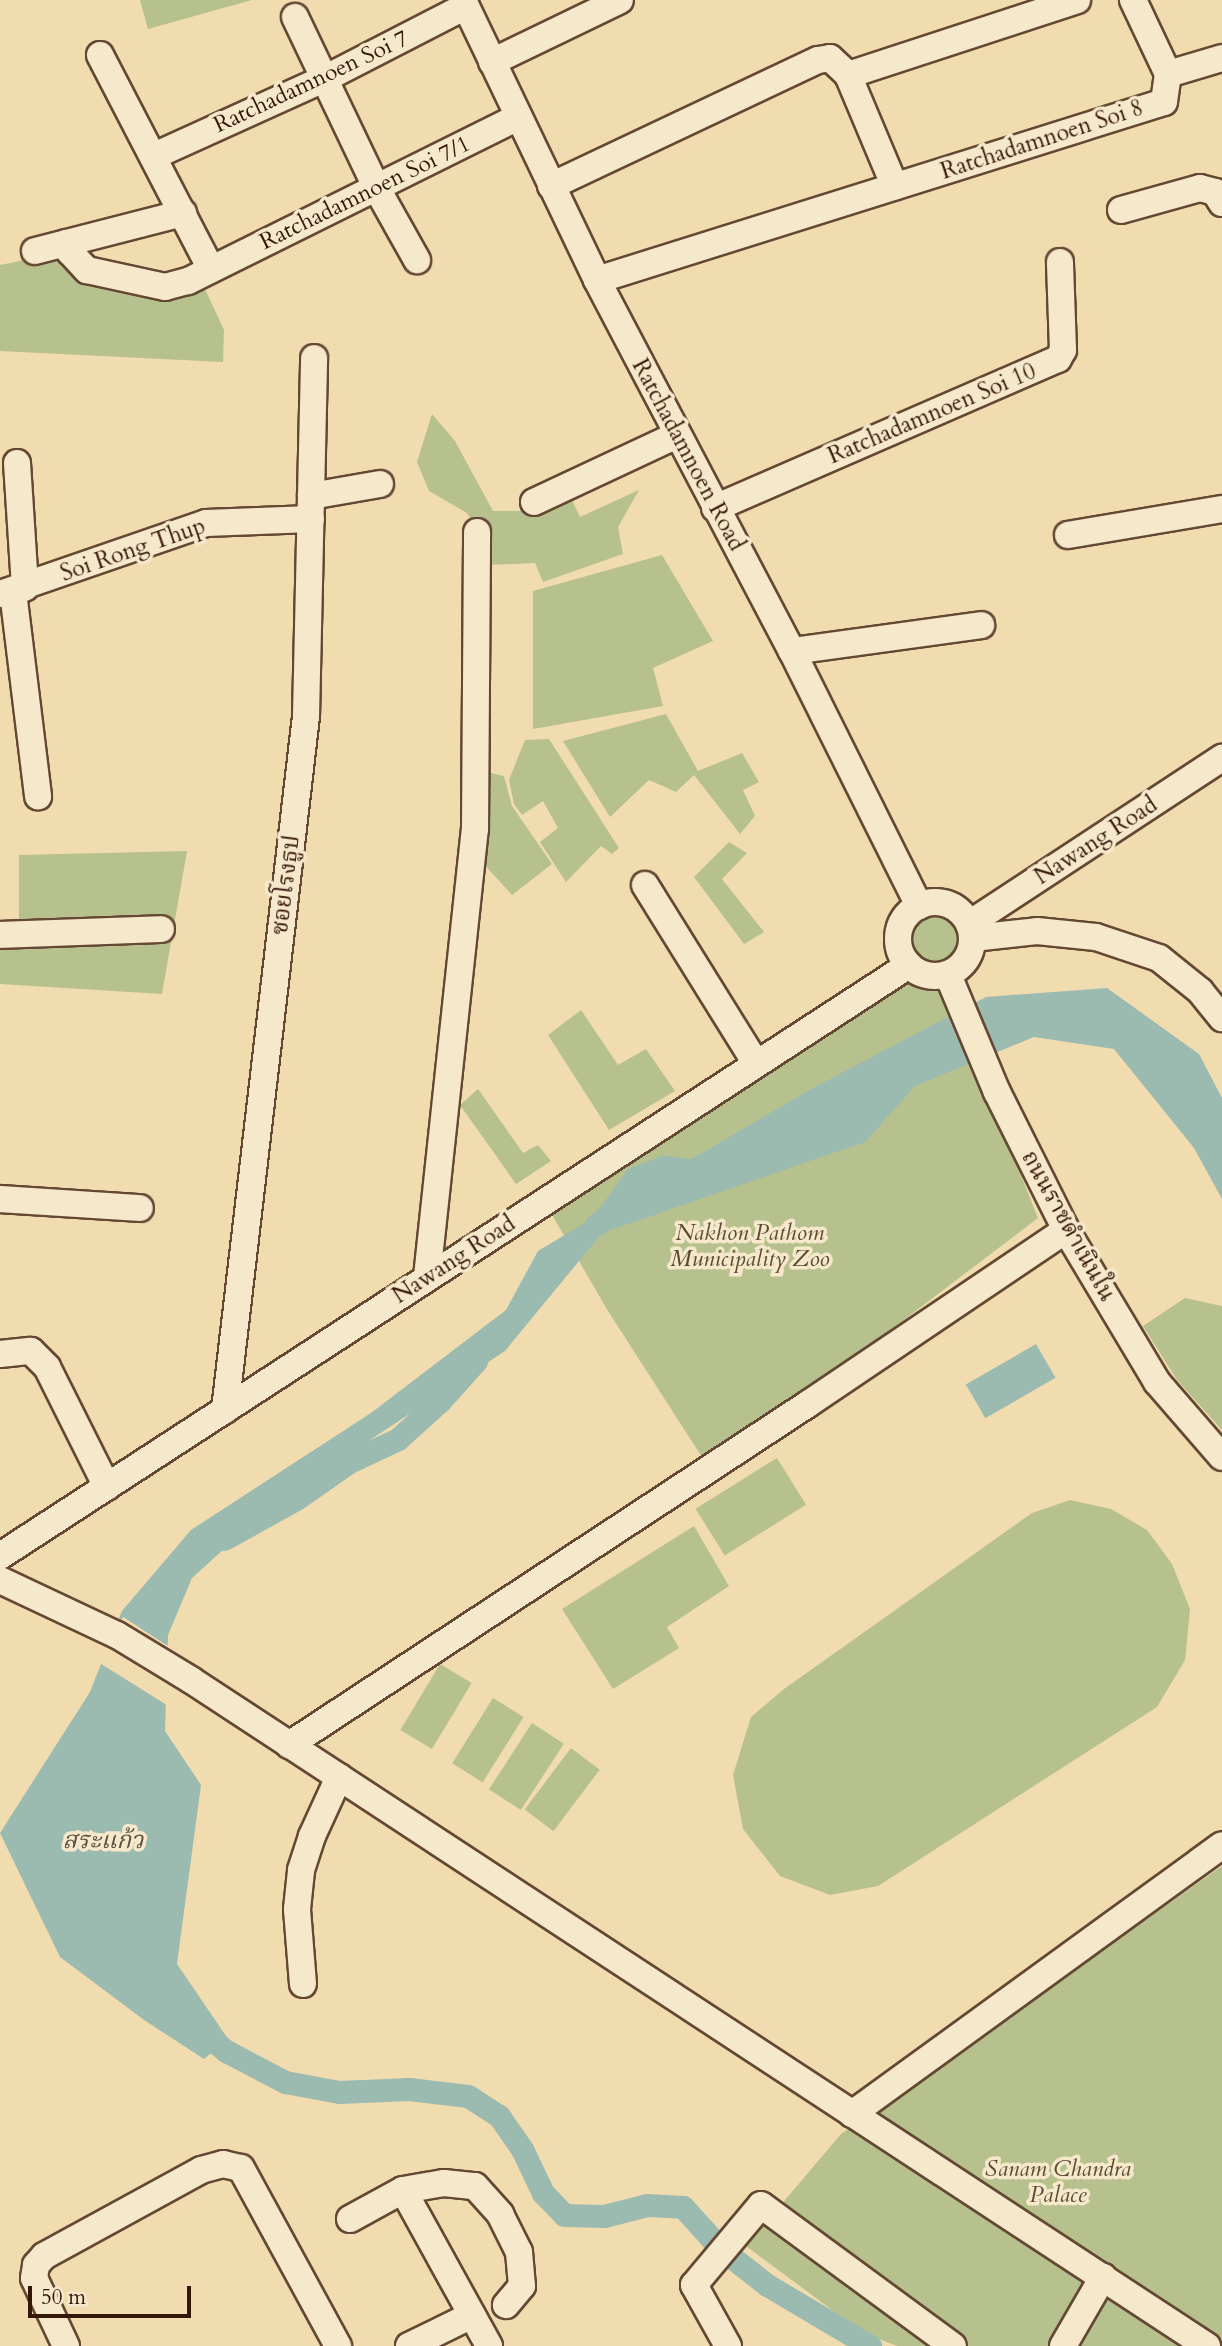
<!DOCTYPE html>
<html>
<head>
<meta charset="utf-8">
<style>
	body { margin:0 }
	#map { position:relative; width:1222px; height:2346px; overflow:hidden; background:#f1dcaf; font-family:Cardo,"Noto Serif Thai",serif }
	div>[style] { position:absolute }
	.green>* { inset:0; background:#b7c18d; transform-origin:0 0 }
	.water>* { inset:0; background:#9bbab0; transform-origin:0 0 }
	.pier>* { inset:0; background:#f1dcaf }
	.canal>* { height:23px; margin:-11.5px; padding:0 11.5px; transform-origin:11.5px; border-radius:11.5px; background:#9bbab0 }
	.roads { filter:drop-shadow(2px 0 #644833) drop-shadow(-2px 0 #644833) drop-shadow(0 2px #644833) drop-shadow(0 -2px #644833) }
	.minor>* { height:26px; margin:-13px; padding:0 13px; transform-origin:13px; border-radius:13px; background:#f6e8cb }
	.minor>.ring { margin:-13px; padding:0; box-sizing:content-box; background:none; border:26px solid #f6e8cb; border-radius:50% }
	span { translate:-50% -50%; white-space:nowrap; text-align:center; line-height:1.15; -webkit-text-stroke:7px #f6e8cb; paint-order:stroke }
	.street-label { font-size:23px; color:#35170a }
	.park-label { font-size:23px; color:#5c4a31; font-style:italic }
	.water-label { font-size:24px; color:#595044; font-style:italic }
	.scale { position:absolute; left:28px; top:2286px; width:163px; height:32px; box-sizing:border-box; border:4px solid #35170a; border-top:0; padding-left:9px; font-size:21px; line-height:24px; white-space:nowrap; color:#35170a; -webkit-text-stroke:5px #f6e8cb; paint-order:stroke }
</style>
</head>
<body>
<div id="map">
	<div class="green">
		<div style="clip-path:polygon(140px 0,252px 0,148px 29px)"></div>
		<div style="clip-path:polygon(61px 253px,204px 287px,224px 330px,223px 362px,0 351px,0 265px)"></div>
		<div style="clip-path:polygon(432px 414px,455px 441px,493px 511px,529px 511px,569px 494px,580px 517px,639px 490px,618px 527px,623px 554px,543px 582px,535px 563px,487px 565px,483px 538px,467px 513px,429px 491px,417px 462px)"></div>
		<div style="clip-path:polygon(662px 555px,713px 641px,653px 668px,663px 706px,533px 729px,533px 591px)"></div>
		<div style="clip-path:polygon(666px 714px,698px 771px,742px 753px,759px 782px,743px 790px,755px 816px,740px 834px,694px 775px,676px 792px,649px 780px,610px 817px,563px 741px)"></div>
		<div style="clip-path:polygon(549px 739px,619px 848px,612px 854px,601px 846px,566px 882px,540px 842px,558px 828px,543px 801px,522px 815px,514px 804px,509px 780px,525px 740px)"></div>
		<div style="clip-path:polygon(483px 771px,504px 776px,512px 806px,552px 864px,512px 895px,480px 860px)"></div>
		<div style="clip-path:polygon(729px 842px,747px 853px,722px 879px,764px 932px,744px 944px,694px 877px)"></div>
		<div style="clip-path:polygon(187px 851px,162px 994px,0 984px,0 941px,19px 940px,19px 855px)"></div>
		<div style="clip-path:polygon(941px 914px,953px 922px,959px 935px,955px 948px,944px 962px,938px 963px,941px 976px,1038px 1218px,709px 1468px,608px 1311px,544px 1201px,910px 953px,905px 940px,912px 925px,925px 915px)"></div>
		<div style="clip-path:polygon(581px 1010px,618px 1065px,646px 1049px,675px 1091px,609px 1130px,548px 1035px)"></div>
		<div style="clip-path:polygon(478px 1089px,523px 1153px,538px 1145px,551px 1161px,516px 1184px,460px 1105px)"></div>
		<div style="clip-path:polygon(1185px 1298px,1222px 1306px,1222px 1430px,1177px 1380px,1143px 1326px)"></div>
		<div style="left:777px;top:1458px;width:55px;height:96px;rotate:58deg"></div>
		<div style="clip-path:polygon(1070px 1500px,1111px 1509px,1147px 1530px,1172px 1564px,1190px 1609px,1185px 1660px,1157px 1707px,878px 1886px,830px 1895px,780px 1876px,743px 1829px,733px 1775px,751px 1717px,784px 1689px,1032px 1513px)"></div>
		<div style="clip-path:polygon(694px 1526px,729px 1586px,667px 1627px,679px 1648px,613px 1689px,562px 1609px)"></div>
		<div style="left:440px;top:1664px;width:37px;height:77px;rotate:31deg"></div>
		<div style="left:493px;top:1698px;width:36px;height:77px;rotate:32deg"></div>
		<div style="left:532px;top:1723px;width:38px;height:79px;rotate:33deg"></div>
		<div style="left:571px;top:1748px;width:36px;height:77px;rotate:37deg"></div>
		<div style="clip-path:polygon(1222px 1866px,1222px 2346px,897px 2346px,863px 2333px,746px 2246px,841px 2134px)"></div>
	</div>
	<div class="water">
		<div style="clip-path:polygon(1107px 988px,1199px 1054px,1222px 1098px,1222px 1199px,1194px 1148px,1114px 1049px,1034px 1037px,915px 1086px,865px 1142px,602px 1233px,505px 1351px,276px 1502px,192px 1578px,168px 1635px,165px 1731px,201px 1785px,177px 1964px,228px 2039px,204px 2059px,144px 2020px,60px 1957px,0 1833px,90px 1692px,122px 1611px,191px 1530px,371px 1413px,506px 1310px,538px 1251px,683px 1164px,813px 1088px,986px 997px)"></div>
		<div style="left:1036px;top:1344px;width:39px;height:81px;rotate:60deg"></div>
	</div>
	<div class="pier">
		<div style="clip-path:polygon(123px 1617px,171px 1648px,170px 1707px,98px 1662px)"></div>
	</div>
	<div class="canal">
		<div style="left:596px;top:1225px;width:17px;rotate:-40deg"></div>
		<div style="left:609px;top:1214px;width:44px;rotate:-54.2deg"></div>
		<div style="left:635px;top:1178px;width:30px;rotate:-21deg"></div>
		<div style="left:663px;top:1167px;width:42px;rotate:6.8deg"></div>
		<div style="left:224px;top:1539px;width:82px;rotate:-29.1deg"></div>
		<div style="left:296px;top:1499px;width:65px;rotate:-34.9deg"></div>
		<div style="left:349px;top:1462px;width:54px;rotate:-25.1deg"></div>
		<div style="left:398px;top:1439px;width:57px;rotate:-42.1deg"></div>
		<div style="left:440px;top:1401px;width:54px;rotate:-48deg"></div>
		<div style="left:195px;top:2026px;width:40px;rotate:39deg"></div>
		<div style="left:226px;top:2051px;width:67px;rotate:27.7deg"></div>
		<div style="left:285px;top:2082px;width:55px;rotate:10.5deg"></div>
		<div style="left:339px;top:2092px;width:70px;rotate:-2.5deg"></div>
		<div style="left:409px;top:2089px;width:59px;rotate:6.8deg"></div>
		<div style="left:468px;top:2096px;width:37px;rotate:33deg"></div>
		<div style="left:499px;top:2116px;width:40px;rotate:55.1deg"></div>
		<div style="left:522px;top:2149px;width:49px;rotate:64.5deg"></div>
		<div style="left:543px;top:2193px;width:30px;rotate:46deg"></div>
		<div style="left:564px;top:2215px;width:40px;rotate:1.4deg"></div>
		<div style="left:604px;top:2216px;width:44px;rotate:-14.3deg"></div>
		<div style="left:647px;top:2205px;width:36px;rotate:3deg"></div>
		<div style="left:683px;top:2207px;width:57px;rotate:47.9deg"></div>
		<div style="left:721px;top:2249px;width:58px;rotate:38deg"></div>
		<div style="left:767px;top:2285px;width:120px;rotate:30.6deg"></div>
	</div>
	<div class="roads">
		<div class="minor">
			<div style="left:463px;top:0;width:310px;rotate:64.4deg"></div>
			<div style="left:597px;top:280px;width:419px;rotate:62.3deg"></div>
			<div style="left:792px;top:651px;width:285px;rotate:63.5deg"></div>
			<div style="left:295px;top:17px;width:188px;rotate:64.5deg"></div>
			<div style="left:376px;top:187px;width:84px;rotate:60.7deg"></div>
			<div style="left:100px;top:55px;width:232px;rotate:62.6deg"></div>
			<div style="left:207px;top:261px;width:8px;rotate:50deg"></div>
			<div style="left:492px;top:62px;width:142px;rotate:-25.8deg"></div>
			<div style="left:1168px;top:74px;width:56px;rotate:-16.5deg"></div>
			<div style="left:848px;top:75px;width:241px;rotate:-18.1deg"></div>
			<div style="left:154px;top:156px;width:189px;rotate:-24.4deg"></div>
			<div style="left:326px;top:78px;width:157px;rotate:-27.2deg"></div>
			<div style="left:551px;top:186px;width:295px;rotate:-25.3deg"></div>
			<div style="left:818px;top:60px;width:12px;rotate:-9deg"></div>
			<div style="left:830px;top:58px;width:25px;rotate:43deg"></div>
			<div style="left:848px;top:75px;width:121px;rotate:67.2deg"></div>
			<div style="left:1121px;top:210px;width:82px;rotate:-15.6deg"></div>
			<div style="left:1200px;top:188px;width:16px;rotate:15deg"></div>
			<div style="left:1215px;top:192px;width:13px;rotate:58deg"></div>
			<div style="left:66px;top:243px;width:10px;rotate:66deg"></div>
			<div style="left:70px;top:252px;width:25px;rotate:47deg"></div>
			<div style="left:87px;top:270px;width:80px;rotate:12.3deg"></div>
			<div style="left:165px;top:287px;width:24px;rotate:-15deg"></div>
			<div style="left:188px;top:281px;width:369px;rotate:-26.4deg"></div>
			<div style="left:35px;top:251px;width:153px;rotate:-14.4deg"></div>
			<div style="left:597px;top:280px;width:594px;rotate:-17.43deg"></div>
			<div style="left:1164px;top:102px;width:28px;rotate:-82deg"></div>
			<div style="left:1168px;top:74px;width:82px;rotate:-115.3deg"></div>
			<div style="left:17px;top:463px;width:125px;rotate:86.3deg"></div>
			<div style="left:311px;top:496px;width:70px;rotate:-9.9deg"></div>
			<div style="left:534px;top:502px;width:158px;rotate:-25.1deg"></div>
			<div style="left:715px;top:508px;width:374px;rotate:-23.5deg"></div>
			<div style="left:1058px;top:359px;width:10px;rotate:-61deg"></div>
			<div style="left:1063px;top:350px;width:88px;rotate:-92deg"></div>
			<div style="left:1068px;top:535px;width:156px;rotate:-9.6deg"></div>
			<div style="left:13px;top:592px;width:206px;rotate:83deg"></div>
			<div style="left:0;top:594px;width:218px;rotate:-19deg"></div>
			<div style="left:206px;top:523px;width:105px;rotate:-2.2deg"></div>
			<div style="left:792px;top:651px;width:191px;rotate:-7.8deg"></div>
			<div style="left:645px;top:885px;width:210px;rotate:58.1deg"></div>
			<div class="ring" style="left:898px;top:902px;width:48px;height:48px"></div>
			<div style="left:969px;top:924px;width:303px;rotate:-33.3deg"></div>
			<div style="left:0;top:935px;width:161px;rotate:-2.1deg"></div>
			<div style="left:973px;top:938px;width:64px;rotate:-6.2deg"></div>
			<div style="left:1037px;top:931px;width:59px;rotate:5.8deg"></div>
			<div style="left:1096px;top:937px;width:66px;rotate:18.4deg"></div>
			<div style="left:1159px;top:958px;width:53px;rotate:38.8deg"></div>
			<div style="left:1200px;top:991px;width:35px;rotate:51deg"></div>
			<div style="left:948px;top:975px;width:127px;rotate:67.3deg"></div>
			<div style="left:997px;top:1092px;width:154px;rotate:63.4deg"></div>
			<div style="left:1066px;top:1230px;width:177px;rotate:59.1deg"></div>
			<div style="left:1157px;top:1382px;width:99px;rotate:49.1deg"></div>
			<div style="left:0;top:1199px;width:140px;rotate:3.7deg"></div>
			<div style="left:427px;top:1277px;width:451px;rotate:-83.9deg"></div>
			<div style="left:475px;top:829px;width:297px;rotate:-89.6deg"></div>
			<div style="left:0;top:1354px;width:31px;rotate:-6deg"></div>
			<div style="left:31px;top:1351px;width:23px;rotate:45deg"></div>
			<div style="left:47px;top:1367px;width:134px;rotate:63.4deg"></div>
			<div style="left:225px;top:1410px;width:699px;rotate:-83.34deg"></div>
			<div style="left:306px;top:716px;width:358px;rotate:-88.7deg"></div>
			<div style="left:0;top:1556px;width:1084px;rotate:-33.03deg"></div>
			<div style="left:0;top:1580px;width:129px;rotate:25.2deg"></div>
			<div style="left:117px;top:1635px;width:87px;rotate:31.3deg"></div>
			<div style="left:191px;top:1680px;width:1215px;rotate:33.25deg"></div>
			<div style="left:289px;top:1745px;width:621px;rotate:-33.31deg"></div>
			<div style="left:808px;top:1404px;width:311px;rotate:-34deg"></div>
			<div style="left:303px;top:1984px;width:75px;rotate:-94.6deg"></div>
			<div style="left:297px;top:1909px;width:39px;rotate:-84deg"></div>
			<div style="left:301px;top:1870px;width:36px;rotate:-72deg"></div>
			<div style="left:312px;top:1836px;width:65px;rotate:-65.4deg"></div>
			<div style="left:852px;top:2114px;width:457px;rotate:-36deg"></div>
			<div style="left:403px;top:2190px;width:178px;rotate:61.1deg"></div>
			<div style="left:350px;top:2219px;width:60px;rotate:-28.7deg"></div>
			<div style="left:403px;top:2190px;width:42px;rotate:-9.7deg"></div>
			<div style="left:444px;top:2183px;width:31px;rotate:6deg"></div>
			<div style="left:475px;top:2186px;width:38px;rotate:48deg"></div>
			<div style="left:500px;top:2214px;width:42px;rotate:63.4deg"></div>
			<div style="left:519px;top:2252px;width:34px;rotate:85deg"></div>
			<div style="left:522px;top:2286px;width:25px;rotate:130deg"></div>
			<div style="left:66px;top:2346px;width:75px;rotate:-115.2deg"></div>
			<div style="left:34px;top:2278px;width:13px;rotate:-81deg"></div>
			<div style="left:36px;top:2265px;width:12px;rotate:-48deg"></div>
			<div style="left:44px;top:2256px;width:179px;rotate:-28.7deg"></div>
			<div style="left:201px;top:2170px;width:23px;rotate:-15deg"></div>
			<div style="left:223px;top:2164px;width:18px;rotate:13deg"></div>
			<div style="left:241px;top:2168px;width:203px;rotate:61.4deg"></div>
			<div style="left:409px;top:2346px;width:70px;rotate:-26.2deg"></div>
			<div style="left:728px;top:2346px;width:70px;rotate:-119.1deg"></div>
			<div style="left:694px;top:2285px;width:104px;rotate:-50.1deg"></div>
			<div style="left:761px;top:2205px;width:238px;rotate:36.3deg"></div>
			<div style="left:1063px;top:2346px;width:80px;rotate:-59.9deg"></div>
		</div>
	</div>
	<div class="street-label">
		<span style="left:311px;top:82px;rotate:-25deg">Ratchadamnoen Soi 7</span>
		<span style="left:1042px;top:140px;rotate:-18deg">Ratchadamnoen Soi 8</span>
		<span style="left:365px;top:193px;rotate:-26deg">Ratchadamnoen Soi 7/1</span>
		<span style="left:932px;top:414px;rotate:-23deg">Ratchadamnoen Soi 10</span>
		<span style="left:688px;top:455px;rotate:62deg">Ratchadamnoen Road</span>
		<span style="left:133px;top:550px;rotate:-19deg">Soi Rong Thup</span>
		<span style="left:1096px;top:841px;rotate:-33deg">Nawang Road</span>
		<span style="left:286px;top:885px;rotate:-83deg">ซอยโรงธูป</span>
		<span style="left:1068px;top:1226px;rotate:61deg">ถนนราชดำเนินใน</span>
		<span style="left:454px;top:1260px;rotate:-33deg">Nawang Road</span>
	</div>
	<div class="park-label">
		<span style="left:750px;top:1246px">Nakhon Pathom<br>Municipality Zoo</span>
		<span style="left:1058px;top:2182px">Sanam Chandra<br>Palace</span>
	</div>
	<div class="water-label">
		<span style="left:103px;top:1841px">สระแก้ว</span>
	</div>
	<div class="scale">50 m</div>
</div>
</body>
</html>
